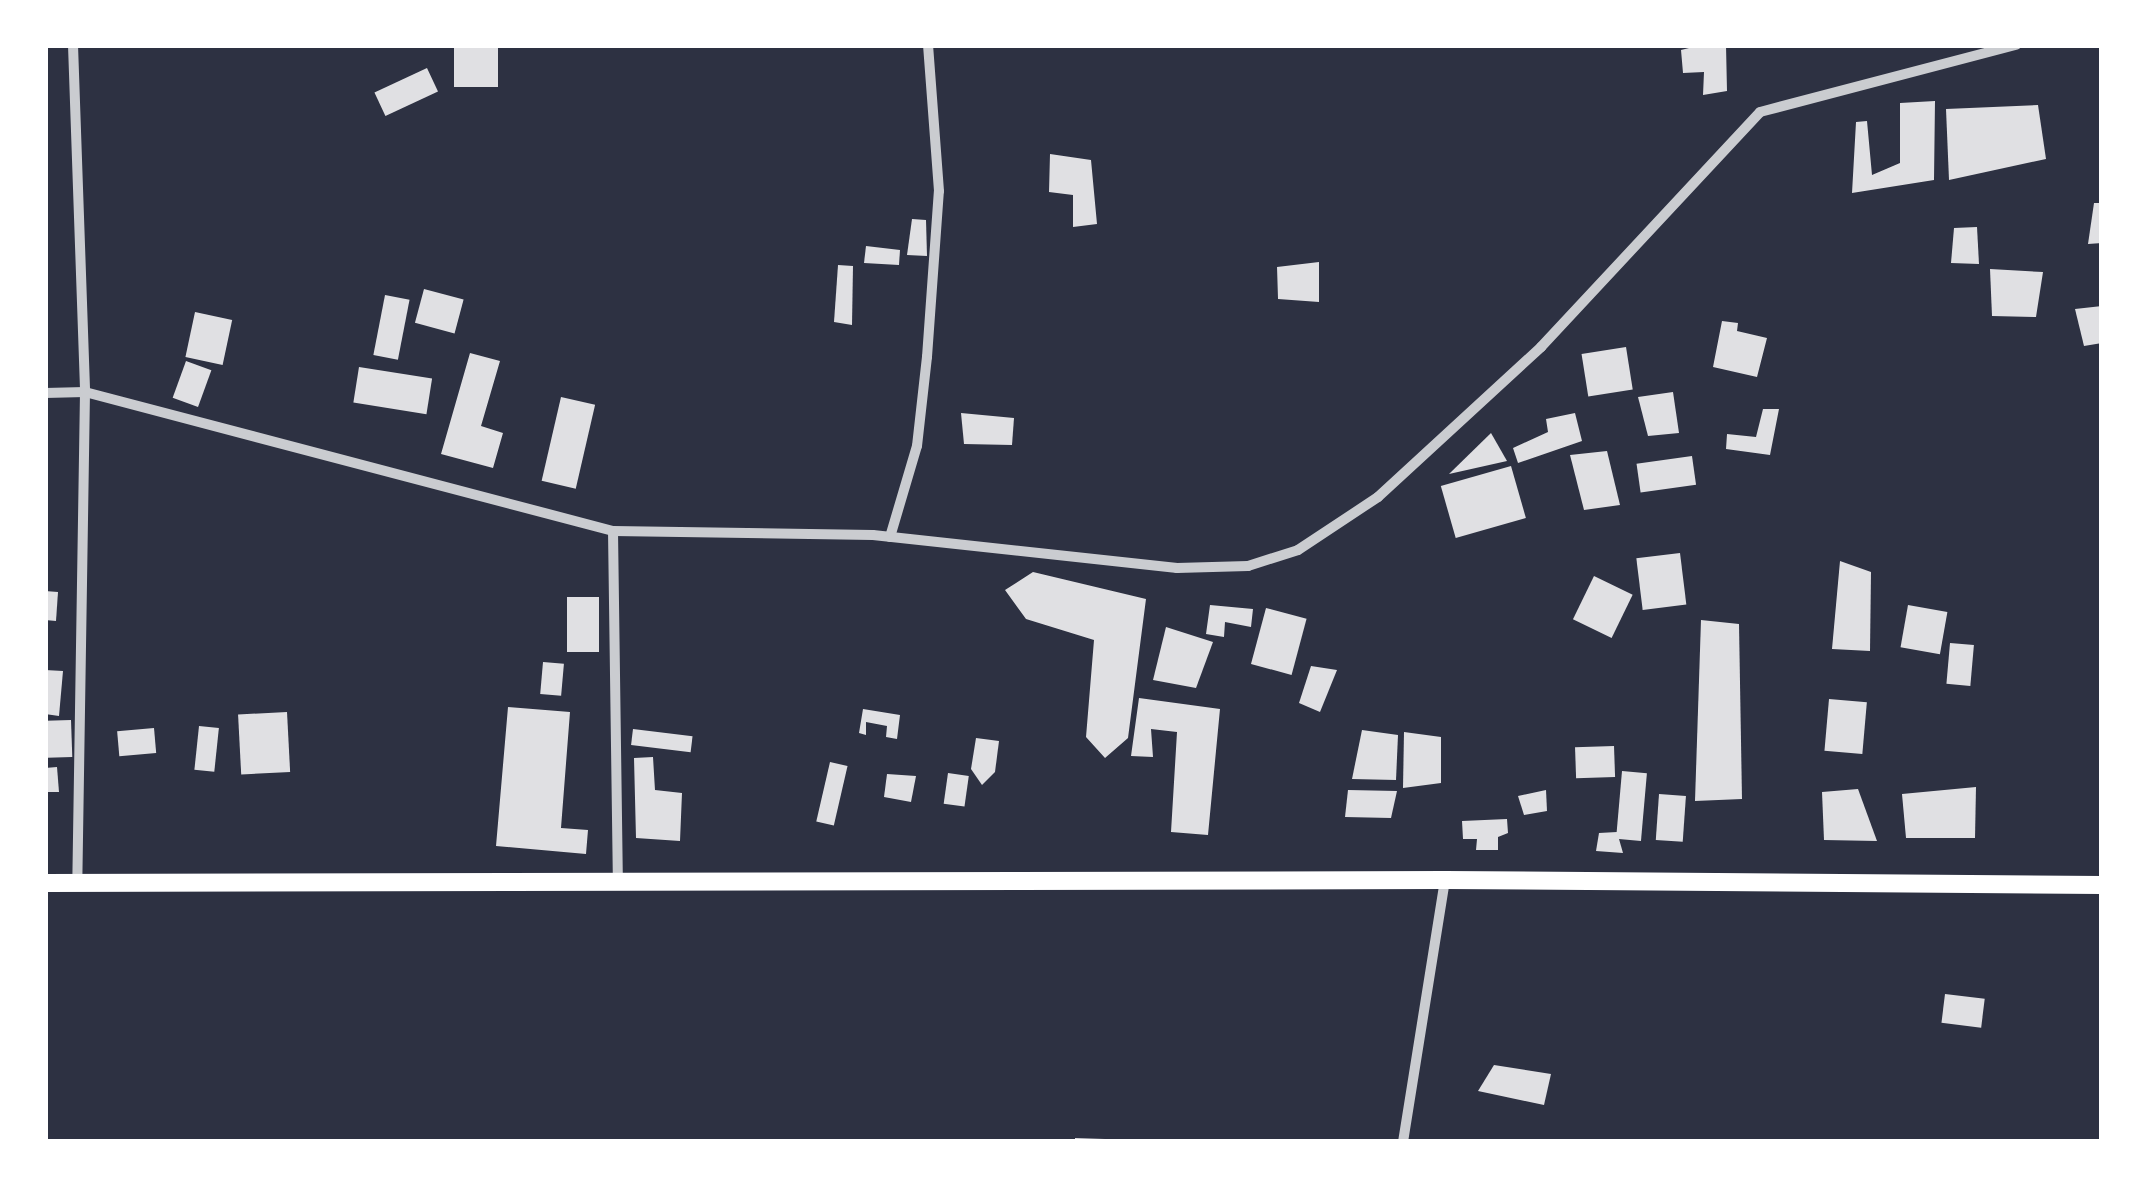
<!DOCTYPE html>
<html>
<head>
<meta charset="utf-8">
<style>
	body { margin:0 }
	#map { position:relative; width:2147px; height:1187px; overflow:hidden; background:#2d3142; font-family:Raleway,sans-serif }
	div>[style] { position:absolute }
	.building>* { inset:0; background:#e0e0e3; transform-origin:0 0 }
	.minor>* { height:10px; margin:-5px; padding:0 5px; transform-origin:5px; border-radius:5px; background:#caccd0 }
	.primary>* { height:18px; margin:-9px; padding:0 9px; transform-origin:9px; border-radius:9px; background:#fff }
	span { translate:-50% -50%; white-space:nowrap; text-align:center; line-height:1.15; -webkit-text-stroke:10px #fff; paint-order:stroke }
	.frame { position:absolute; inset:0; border:48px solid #fff; pointer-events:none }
</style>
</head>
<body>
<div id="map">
	<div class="building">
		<div style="left:454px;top:45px;width:44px;height:42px"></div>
		<div style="clip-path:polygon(1701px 45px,1726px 45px,1727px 91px,1703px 95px,1704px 72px,1683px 73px,1681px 50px)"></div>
		<div style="left:427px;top:68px;width:26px;height:58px;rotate:65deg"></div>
		<div style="clip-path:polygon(1935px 101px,1934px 180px,1852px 193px,1856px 122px,1867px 121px,1872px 175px,1900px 163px,1900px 103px)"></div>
		<div style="clip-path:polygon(2038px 105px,2046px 159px,1949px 180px,1946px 109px)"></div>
		<div style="clip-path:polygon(1050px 154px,1091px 160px,1097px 224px,1073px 227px,1073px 195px,1049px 192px)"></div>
		<div style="clip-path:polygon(2094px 203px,2102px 203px,2102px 243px,2088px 244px)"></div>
		<div style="clip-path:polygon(912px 219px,926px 220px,927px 256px,907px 255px)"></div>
		<div style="clip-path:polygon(1977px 227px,1979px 264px,1951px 263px,1954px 228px)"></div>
		<div style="clip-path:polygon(866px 246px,900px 250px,899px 265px,864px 263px)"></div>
		<div style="clip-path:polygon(1319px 262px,1319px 302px,1278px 299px,1277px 267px)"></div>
		<div style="clip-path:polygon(838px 265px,853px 266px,852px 325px,834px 322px)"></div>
		<div style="clip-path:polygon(1990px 269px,2043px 272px,2036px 317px,1992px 316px)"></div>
		<div style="left:424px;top:289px;width:41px;height:35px;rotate:15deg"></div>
		<div style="left:385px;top:295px;width:25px;height:61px;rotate:11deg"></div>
		<div style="clip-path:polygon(2102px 306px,2102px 343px,2084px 346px,2075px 309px)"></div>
		<div style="left:195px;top:312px;width:38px;height:46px;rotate:12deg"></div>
		<div style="clip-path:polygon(1722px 321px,1738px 323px,1737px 331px,1767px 338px,1757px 377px,1713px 367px)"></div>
		<div style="left:1626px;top:347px;width:43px;height:45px;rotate:81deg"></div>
		<div style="clip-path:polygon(470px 353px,500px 361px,481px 426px,503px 433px,493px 468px,441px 454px)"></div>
		<div style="left:186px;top:361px;width:27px;height:39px;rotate:20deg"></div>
		<div style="left:359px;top:367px;width:74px;height:36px;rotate:9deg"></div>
		<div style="clip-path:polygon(1673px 392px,1679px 433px,1648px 436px,1638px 397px)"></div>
		<div style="left:561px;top:397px;width:35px;height:86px;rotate:13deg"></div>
		<div style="clip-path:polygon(1763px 409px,1779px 409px,1770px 455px,1726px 449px,1727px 434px,1756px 437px)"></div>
		<div style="clip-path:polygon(961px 413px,1014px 418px,1012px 445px,964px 444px)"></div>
		<div style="clip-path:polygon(1575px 413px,1582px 441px,1518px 463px,1513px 448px,1548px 432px,1546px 419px)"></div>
		<div style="clip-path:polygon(1491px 433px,1507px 461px,1449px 474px)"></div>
		<div style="clip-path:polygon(1607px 451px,1620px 505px,1584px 510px,1570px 455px)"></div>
		<div style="left:1692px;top:456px;width:29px;height:56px;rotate:82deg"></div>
		<div style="left:1511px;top:466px;width:54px;height:73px;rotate:74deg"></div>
		<div style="left:1680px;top:553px;width:52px;height:44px;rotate:83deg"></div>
		<div style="clip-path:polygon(1840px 561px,1871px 572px,1870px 651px,1832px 649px)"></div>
		<div style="clip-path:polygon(1033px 572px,1146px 599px,1128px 738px,1105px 758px,1086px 737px,1094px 640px,1026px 619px,1005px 590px)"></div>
		<div style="left:1594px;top:576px;width:43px;height:48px;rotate:26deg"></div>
		<div style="clip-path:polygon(45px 591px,58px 592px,56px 621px,45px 620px)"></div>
		<div style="left:567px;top:597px;width:32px;height:55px"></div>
		<div style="clip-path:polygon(1210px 605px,1253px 609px,1251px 627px,1225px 622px,1224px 637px,1206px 634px)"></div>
		<div style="left:1908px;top:605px;width:40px;height:43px;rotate:10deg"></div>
		<div style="left:1266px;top:608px;width:42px;height:58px;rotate:15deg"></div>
		<div style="clip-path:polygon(1701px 620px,1739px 624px,1742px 799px,1695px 801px)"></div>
		<div style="clip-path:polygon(1166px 627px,1213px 642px,1196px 688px,1153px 680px)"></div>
		<div style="left:1950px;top:643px;width:24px;height:41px;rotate:5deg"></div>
		<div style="left:543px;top:662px;width:21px;height:32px;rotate:5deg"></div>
		<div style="clip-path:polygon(1311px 666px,1337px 670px,1320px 712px,1299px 703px)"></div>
		<div style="clip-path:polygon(45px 670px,63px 671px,59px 716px,45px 714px)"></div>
		<div style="clip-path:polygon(1139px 698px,1220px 709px,1208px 835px,1171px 832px,1177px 732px,1151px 729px,1153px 757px,1131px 756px)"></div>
		<div style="left:1829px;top:699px;width:38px;height:52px;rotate:5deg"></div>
		<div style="clip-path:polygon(508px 707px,570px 712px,561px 828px,588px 830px,586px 854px,496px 846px)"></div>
		<div style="clip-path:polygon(863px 709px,900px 715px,897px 739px,886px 737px,887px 726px,866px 722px,866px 735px,859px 733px)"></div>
		<div style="left:287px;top:712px;width:60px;height:49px;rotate:87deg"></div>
		<div style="left:71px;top:720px;width:37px;height:25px;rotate:88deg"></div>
		<div style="left:199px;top:726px;width:20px;height:44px;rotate:6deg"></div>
		<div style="left:154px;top:728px;width:25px;height:37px;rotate:85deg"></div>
		<div style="left:633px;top:729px;width:60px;height:16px;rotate:7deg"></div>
		<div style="clip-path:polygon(1362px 730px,1398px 735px,1396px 780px,1352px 779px)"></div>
		<div style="clip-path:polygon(1404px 732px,1441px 737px,1441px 783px,1403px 788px)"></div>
		<div style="clip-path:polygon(976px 738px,999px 741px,995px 772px,982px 785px,971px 769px)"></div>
		<div style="left:1614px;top:746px;width:31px;height:39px;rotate:88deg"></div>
		<div style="clip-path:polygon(653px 757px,655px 790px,682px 793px,680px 841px,636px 838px,634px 758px)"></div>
		<div style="left:830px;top:762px;width:18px;height:61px;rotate:13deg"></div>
		<div style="clip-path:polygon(57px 767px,59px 792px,45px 792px,45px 768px)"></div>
		<div style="left:1622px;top:771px;width:25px;height:68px;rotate:5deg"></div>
		<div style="left:948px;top:773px;width:21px;height:31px;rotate:8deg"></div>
		<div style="clip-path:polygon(887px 774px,916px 776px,911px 802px,884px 797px)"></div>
		<div style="clip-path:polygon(1976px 787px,1975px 838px,1906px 838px,1902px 794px)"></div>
		<div style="clip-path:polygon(1858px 789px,1877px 841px,1824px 840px,1822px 792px)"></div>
		<div style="clip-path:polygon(1348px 790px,1397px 791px,1391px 818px,1345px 817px)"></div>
		<div style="clip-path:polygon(1546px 790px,1547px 811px,1524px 815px,1518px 796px)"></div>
		<div style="left:1659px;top:794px;width:27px;height:46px;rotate:4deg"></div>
		<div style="clip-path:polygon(1507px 819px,1508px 833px,1498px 837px,1498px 850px,1476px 850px,1477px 839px,1463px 839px,1462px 821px)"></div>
		<div style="clip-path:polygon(1617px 832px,1623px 853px,1596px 851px,1599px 833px)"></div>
		<div style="left:1945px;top:994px;width:40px;height:29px;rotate:7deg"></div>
		<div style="clip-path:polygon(1494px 1065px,1551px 1074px,1544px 1105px,1478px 1091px)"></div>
		<div style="clip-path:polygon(1075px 1138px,1105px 1139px,1105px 1142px,1075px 1142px)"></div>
	</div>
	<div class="minor">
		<div style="left:73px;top:45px;width:347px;rotate:88deg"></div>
		<div style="left:85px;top:392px;width:491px;rotate:90.9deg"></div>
		<div style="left:45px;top:393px;width:40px;rotate:-1.4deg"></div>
		<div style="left:85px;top:392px;width:546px;rotate:14.75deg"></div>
		<div style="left:613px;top:531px;width:260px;rotate:0.9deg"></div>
		<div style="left:873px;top:535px;width:306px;rotate:6.2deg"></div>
		<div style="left:1177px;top:568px;width:71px;rotate:-1.6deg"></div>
		<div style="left:1248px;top:566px;width:52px;rotate:-17.7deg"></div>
		<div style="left:1298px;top:550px;width:96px;rotate:-33.5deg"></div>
		<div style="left:1378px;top:497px;width:222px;rotate:-42.6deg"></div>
		<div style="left:1541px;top:347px;width:321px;rotate:-47deg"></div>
		<div style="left:1760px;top:112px;width:265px;rotate:-14.7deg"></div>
		<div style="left:613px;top:531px;width:349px;rotate:89.2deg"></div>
		<div style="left:890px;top:537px;width:95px;rotate:-73.5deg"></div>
		<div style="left:917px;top:446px;width:90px;rotate:-83.6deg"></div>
		<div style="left:927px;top:357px;width:166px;rotate:-85.9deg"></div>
		<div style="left:939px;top:191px;width:146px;rotate:-94.3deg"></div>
		<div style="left:1403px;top:1142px;width:265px;rotate:-80.9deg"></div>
	</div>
	<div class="primary">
		<div style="left:45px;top:883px;width:1400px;rotate:-0.12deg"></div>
		<div style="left:1445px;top:880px;width:657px;rotate:0.44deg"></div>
	</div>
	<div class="frame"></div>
</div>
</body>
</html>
